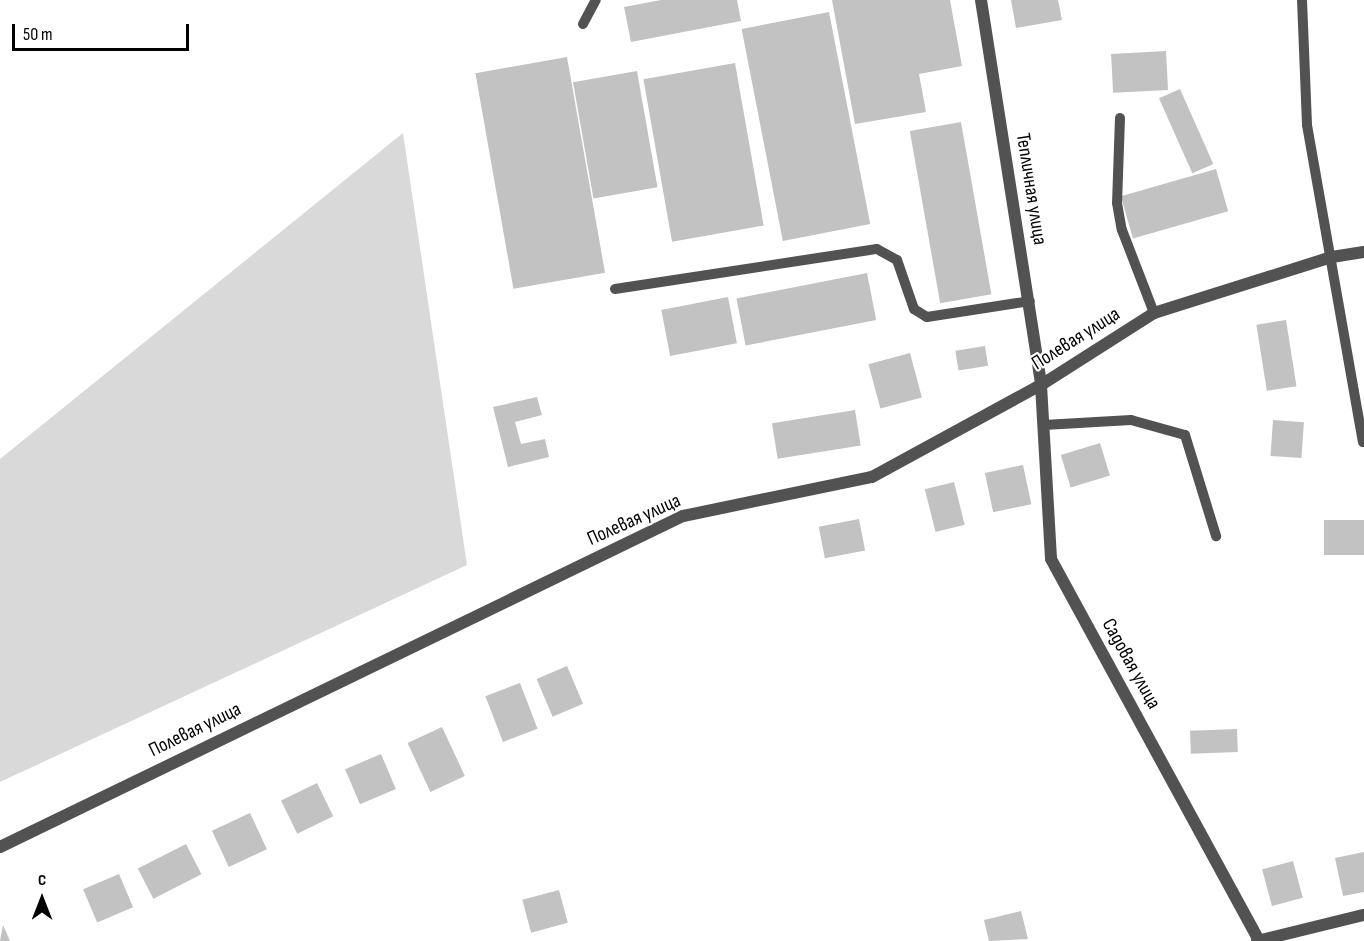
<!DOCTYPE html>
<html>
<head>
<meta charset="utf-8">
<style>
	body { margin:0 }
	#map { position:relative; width:1364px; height:941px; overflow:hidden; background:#fff; font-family:"Sofia Sans Condensed",sans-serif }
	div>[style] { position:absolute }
	.green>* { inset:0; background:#d9d9d9 }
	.building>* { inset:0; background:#c2c2c2; transform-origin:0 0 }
	.lane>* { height:10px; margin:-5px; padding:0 5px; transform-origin:5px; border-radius:5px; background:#525252 }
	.street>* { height:12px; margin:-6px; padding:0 6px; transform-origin:6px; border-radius:6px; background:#525252 }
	span { translate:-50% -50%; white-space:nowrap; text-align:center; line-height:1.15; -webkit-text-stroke:4.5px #fff; paint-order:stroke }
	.street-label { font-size:20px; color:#000 }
	.north { position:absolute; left:12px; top:869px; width:60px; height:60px; -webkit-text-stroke:4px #fff; paint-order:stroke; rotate:0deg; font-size:16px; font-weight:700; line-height:24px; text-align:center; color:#000 }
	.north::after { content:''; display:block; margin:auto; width:21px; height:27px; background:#000; clip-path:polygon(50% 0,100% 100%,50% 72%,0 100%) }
	.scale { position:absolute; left:12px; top:24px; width:177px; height:27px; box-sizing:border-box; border:3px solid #000; border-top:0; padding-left:8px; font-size:18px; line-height:21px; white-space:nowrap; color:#000; -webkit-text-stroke:4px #fff; paint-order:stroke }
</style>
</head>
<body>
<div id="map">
	<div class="green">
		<div style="clip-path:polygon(403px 133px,467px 565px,0 782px,0 459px)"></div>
	</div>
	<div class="building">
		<div style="clip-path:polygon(661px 0,737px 0,741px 21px,631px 42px,624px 7px)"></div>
		<div style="clip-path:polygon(832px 0,950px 0,962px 66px,919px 74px,926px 112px,855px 124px)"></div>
		<div style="clip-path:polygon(1011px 0,1058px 0,1062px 20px,1016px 28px)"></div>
		<div style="left:829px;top:12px;width:216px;height:89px;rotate:79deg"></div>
		<div style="left:1166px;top:51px;width:39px;height:55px;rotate:87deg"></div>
		<div style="left:567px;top:57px;width:219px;height:93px;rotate:80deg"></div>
		<div style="left:735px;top:63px;width:165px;height:93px;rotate:80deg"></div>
		<div style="left:637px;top:71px;width:118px;height:65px;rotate:80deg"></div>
		<div style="left:1180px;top:89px;width:82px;height:23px;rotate:66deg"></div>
		<div style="left:961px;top:122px;width:175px;height:52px;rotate:80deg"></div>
		<div style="left:1216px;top:169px;width:44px;height:99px;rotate:74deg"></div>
		<div style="left:867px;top:273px;width:48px;height:133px;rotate:79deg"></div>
		<div style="left:728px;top:297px;width:47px;height:68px;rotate:79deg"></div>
		<div style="left:1286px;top:320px;width:67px;height:30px;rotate:81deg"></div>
		<div style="left:985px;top:346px;width:20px;height:30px;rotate:81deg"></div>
		<div style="left:910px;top:353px;width:46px;height:43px;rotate:75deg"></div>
		<div style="clip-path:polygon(537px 397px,542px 415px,515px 422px,521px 444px,545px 439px,549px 457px,508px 467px,493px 407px)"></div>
		<div style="left:855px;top:410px;width:36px;height:84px;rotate:81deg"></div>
		<div style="left:1273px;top:420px;width:31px;height:36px;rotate:4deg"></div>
		<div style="left:1100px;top:443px;width:34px;height:41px;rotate:73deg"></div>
		<div style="left:1023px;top:465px;width:40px;height:39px;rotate:78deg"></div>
		<div style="left:954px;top:482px;width:44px;height:30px;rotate:76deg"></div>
		<div style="left:859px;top:519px;width:32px;height:41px;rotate:79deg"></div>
		<div style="left:1364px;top:520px;width:35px;height:40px;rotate:90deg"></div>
		<div style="left:567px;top:666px;width:41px;height:33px;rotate:67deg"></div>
		<div style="left:520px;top:683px;width:49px;height:37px;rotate:69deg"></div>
		<div style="left:442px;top:727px;width:54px;height:38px;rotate:65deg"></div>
		<div style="left:1237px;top:729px;width:23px;height:47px;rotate:88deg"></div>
		<div style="left:381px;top:754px;width:38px;height:39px;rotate:67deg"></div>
		<div style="left:317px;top:783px;width:37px;height:40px;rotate:64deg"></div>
		<div style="left:250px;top:813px;width:40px;height:42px;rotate:65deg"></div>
		<div style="left:186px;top:844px;width:34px;height:54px;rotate:63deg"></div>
		<div style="clip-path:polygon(1364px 852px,1364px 892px,1343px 896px,1335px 858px)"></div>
		<div style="left:1293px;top:861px;width:38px;height:32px;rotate:75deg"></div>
		<div style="left:119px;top:874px;width:36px;height:39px;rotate:67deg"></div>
		<div style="left:559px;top:890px;width:34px;height:38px;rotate:75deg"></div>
		<div style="clip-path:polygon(1021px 911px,1028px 939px,989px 941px,984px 920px)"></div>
		<div style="clip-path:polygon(3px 925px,10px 941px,0 941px)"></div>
	</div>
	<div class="lane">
		<div style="left:1302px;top:0;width:125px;rotate:87.7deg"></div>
		<div style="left:1307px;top:125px;width:322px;rotate:80deg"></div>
		<div style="left:583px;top:24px;width:27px;rotate:-62deg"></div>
		<div style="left:1120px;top:118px;width:85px;rotate:92deg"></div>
		<div style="left:1117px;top:203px;width:27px;rotate:80deg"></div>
		<div style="left:1122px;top:230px;width:89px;rotate:68.9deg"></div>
		<div style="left:615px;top:289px;width:265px;rotate:-8.7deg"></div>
		<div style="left:877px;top:249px;width:23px;rotate:29deg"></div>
		<div style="left:897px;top:260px;width:52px;rotate:70.9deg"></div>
		<div style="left:914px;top:309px;width:15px;rotate:32deg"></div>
		<div style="left:927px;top:317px;width:104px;rotate:-8.8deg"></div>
		<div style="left:1044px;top:425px;width:87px;rotate:-3.3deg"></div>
		<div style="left:1131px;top:420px;width:56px;rotate:15.5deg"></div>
		<div style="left:1185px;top:435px;width:106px;rotate:72.9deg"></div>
	</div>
	<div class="street">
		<div style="left:981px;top:0;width:390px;rotate:81.1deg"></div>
		<div style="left:1041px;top:385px;width:174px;rotate:86.7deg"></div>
		<div style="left:1051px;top:559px;width:435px;rotate:61.4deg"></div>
		<div style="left:0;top:847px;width:759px;rotate:-25.86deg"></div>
		<div style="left:683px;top:516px;width:193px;rotate:-11.7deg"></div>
		<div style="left:872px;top:477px;width:192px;rotate:-28.6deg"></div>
		<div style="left:1041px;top:385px;width:134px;rotate:-32.5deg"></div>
		<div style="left:1154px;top:313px;width:187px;rotate:-17.5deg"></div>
		<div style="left:1332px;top:257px;width:32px;rotate:-9deg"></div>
		<div style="left:1257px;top:941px;width:110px;rotate:-13.7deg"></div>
	</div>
	<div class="street-label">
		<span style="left:1031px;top:189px;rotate:81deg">Тепличная улица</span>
		<span style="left:1076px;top:339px;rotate:-32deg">Полевая улица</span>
		<span style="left:634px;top:520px;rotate:-24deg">Полевая улица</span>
		<span style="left:1131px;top:664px;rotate:61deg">Садовая улица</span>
		<span style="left:195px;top:730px;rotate:-26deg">Полевая улица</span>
	</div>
	<div class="north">С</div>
	<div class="scale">50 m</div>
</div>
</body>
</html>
